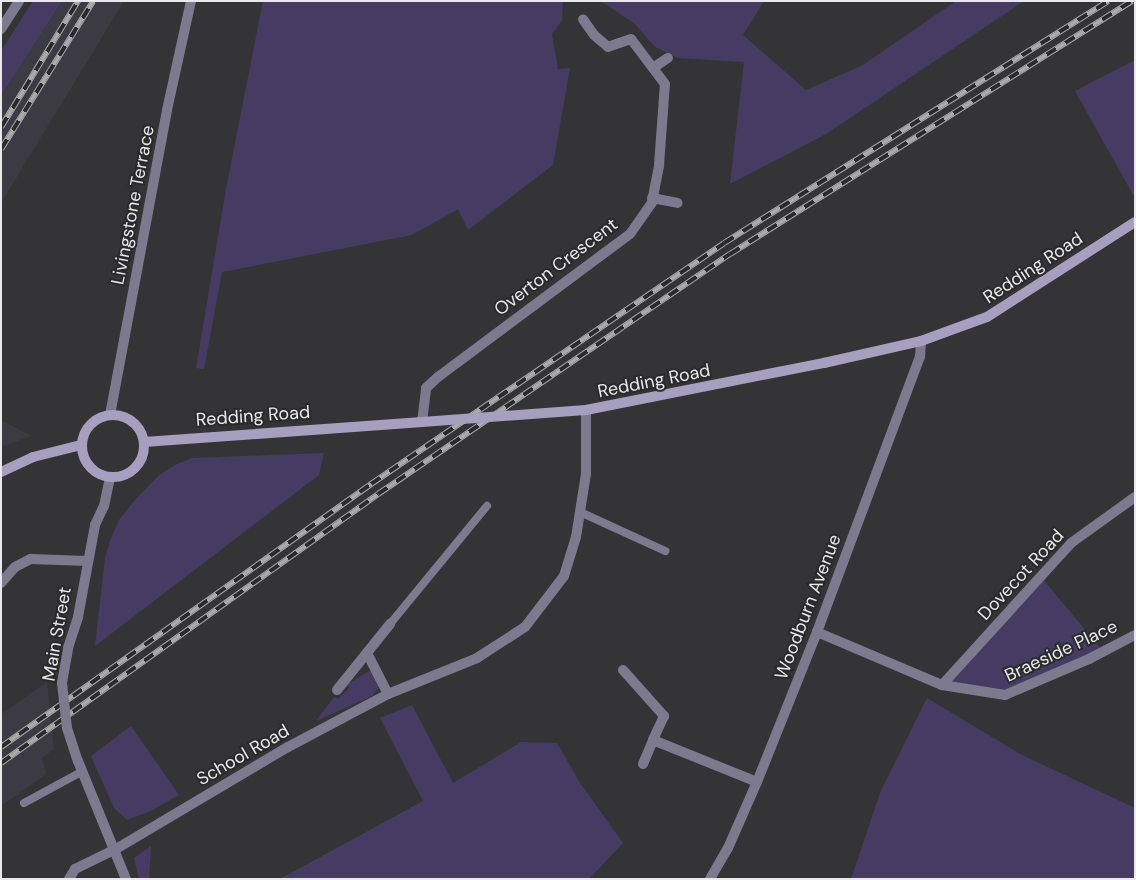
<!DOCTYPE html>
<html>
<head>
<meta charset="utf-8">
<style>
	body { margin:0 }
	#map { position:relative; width:1136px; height:880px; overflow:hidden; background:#343437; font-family:"DM Sans",sans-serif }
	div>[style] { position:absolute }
	.built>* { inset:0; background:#3c3a43 }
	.green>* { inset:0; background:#463c63 }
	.service>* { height:8px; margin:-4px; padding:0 4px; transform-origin:4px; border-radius:4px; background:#7d798e }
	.minor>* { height:10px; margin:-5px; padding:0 5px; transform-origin:5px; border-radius:5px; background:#7d798e }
	.tertiary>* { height:10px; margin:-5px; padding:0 5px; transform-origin:5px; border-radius:5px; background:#7d798e }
	.secondary>* { height:10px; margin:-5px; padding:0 5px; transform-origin:5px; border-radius:5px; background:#a69fc0 }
	.secondary>.ring { margin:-5px; padding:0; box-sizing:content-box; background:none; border:10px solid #a69fc0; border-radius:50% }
	.rail>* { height:5.5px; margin-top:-2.75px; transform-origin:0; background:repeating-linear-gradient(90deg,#2a2a2d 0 11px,#aaaaac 0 22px); box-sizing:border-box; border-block:1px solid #aaaaac }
	.minor-bridge>* { height:10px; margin:-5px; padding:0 5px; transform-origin:5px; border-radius:5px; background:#7d798e }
	.secondary-bridge>* { height:10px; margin:-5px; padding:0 5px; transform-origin:5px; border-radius:5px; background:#a69fc0 }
	span { translate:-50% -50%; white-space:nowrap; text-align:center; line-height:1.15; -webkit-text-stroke:4px #2a2a2d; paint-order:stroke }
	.street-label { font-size:18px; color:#e9e9eb }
	.frame { position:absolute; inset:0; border:2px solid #e9e9eb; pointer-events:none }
</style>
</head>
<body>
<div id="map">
	<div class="built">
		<div style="clip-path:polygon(62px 1px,124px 1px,1px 203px,1px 96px)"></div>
		<div style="clip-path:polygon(1px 420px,31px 436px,1px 447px)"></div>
		<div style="clip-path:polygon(47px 682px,54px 749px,42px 758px,46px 774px,1px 806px,1px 714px)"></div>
	</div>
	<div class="green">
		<div style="clip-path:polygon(33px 1px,62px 1px,1px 96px,1px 51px)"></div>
		<div style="clip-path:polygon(263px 1px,563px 1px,562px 20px,552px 34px,558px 69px,570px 68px,553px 165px,468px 230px,458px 209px,412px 235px,222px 272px,204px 369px,196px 368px,226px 189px)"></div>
		<div style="clip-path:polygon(601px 1px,764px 1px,743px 35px,806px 90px,863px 65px,956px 1px,1024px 1px,826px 134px,730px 184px,744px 62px,678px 58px,655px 47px,635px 24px)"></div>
		<div style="clip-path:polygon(1135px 60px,1135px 198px,1075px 91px)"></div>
		<div style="clip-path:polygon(324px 453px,319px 475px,95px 646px,105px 558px,111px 538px,119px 520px,135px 500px,159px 475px,175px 465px,192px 458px)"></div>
		<div style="clip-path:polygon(1040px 576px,1103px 651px,1005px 695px,942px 685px)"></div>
		<div style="clip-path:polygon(369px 671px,372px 671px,379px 681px,378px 689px,372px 696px,316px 721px,334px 697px,338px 699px,349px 688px,347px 685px)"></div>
		<div style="clip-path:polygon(927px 698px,1020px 754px,1135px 808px,1135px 879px,851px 879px,880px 793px)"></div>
		<div style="clip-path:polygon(412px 705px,453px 783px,521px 742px,557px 743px,580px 783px,623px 843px,589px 879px,280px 879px,423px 801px,380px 718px)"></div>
		<div style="clip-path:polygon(131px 726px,179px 795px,151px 811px,127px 820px,114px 808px,91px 756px)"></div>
		<div style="clip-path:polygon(151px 846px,149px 879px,139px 879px,134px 858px)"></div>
	</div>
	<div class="service">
		<div style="left:580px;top:512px;width:94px;rotate:24.6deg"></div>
		<div style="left:390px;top:624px;width:153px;rotate:-50.6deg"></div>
		<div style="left:24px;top:803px;width:65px;rotate:-28.5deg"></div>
	</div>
	<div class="minor">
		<div style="left:1px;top:29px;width:33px;rotate:-57deg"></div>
		<div style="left:653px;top:68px;width:18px;rotate:-34deg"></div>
		<div style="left:652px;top:198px;width:26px;rotate:11deg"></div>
		<div style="left:422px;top:422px;width:34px;rotate:-83deg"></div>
		<div style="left:426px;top:388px;width:16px;rotate:-43deg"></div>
		<div style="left:438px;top:377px;width:239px;rotate:-36.7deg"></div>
		<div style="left:630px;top:234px;width:39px;rotate:-55deg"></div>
		<div style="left:652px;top:202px;width:38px;rotate:-79deg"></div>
		<div style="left:659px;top:165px;width:81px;rotate:-85.8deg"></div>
		<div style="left:665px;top:84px;width:56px;rotate:-127.1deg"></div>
		<div style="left:631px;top:39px;width:24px;rotate:161deg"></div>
		<div style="left:608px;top:47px;width:18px;rotate:-139deg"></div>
		<div style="left:594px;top:35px;width:19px;rotate:-125deg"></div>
		<div style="left:1px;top:583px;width:21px;rotate:-49deg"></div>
		<div style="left:15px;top:567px;width:18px;rotate:-27deg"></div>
		<div style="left:31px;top:559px;width:56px;rotate:2deg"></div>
		<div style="left:817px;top:632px;width:136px;rotate:23deg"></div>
		<div style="left:942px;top:685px;width:64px;rotate:9deg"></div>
		<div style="left:1005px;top:695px;width:91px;rotate:-23.2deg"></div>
		<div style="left:1089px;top:659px;width:52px;rotate:-27.6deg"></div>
		<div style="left:367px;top:653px;width:46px;rotate:62.9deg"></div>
		<div style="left:623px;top:670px;width:62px;rotate:48.3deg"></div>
		<div style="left:664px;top:716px;width:26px;rotate:115deg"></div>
		<div style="left:653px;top:740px;width:112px;rotate:22deg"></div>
		<div style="left:62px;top:683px;width:36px;rotate:-80deg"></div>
		<div style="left:68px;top:648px;width:33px;rotate:-72deg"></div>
		<div style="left:78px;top:617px;width:94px;rotate:-79.5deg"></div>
		<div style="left:95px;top:525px;width:21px;rotate:-65deg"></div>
		<div style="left:104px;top:506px;width:29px;rotate:-78deg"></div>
		<div style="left:942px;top:685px;width:192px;rotate:-47.7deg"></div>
		<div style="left:1071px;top:543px;width:79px;rotate:-35.7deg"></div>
		<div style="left:337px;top:690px;width:85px;rotate:-51.2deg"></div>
		<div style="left:78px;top:761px;width:127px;rotate:67.9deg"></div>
		<div style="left:643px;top:764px;width:26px;rotate:-67deg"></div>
		<div style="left:69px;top:879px;width:12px;rotate:-59deg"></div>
		<div style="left:75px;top:869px;width:46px;rotate:-26deg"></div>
		<div style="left:116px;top:849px;width:200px;rotate:-30.7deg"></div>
		<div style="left:288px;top:747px;width:113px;rotate:-27.9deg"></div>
		<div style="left:388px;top:694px;width:96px;rotate:-22deg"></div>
		<div style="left:477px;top:658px;width:57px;rotate:-32.9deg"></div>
		<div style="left:525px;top:627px;width:64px;rotate:-52.6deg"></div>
		<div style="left:564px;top:576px;width:41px;rotate:-72.9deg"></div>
		<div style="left:576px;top:537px;width:64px;rotate:-81deg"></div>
		<div style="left:586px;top:474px;width:64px;rotate:-90deg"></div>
		<div style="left:710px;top:879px;width:36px;rotate:-60deg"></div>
		<div style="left:728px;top:848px;width:72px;rotate:-66.3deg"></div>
		<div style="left:757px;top:782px;width:162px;rotate:-68.2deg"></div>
		<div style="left:817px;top:632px;width:294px;rotate:-69.5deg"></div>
		<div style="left:920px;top:357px;width:16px;rotate:-86deg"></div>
	</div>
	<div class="tertiary">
		<div style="left:110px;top:415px;width:310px;rotate:-79.4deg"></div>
		<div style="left:167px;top:110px;width:112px;rotate:-77.6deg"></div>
	</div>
	<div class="secondary">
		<div style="left:586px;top:410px;width:243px;rotate:-11.2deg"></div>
		<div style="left:824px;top:363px;width:99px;rotate:-12.8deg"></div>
		<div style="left:921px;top:341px;width:70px;rotate:-20deg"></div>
		<div style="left:987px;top:317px;width:176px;rotate:-32.7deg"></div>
		<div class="ring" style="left:82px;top:415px;width:52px;height:52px"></div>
		<div style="left:144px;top:442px;width:279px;rotate:-4.1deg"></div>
		<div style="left:1px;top:472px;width:35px;rotate:-25deg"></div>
		<div style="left:33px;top:457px;width:49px;rotate:-14deg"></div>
	</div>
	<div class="rail">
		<div style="left:1px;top:127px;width:148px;rotate:-58.6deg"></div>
		<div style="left:1px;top:149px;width:174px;rotate:-58.1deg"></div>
		<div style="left:1px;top:747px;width:454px;rotate:-35.4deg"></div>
		<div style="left:371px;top:484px;width:427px;rotate:-34.3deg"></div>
		<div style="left:724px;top:243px;width:454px;rotate:-32.2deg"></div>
		<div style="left:1px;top:763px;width:463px;rotate:-35.5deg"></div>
		<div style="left:378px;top:494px;width:426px;rotate:-34.3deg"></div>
		<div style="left:730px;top:254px;width:475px;rotate:-32.2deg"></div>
	</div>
	<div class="minor-bridge">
		<div style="left:62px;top:683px;width:45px;rotate:83.7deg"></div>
		<div style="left:67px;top:728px;width:35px;rotate:72deg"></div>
	</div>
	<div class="secondary-bridge">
		<div style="left:422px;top:422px;width:164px;rotate:-4.2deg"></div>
	</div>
	<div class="street-label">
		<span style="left:133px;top:205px;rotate:-79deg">Livingstone Terrace</span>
		<span style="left:556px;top:267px;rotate:-37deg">Overton Crescent</span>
		<span style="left:1033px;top:268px;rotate:-33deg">Redding Road</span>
		<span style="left:654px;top:381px;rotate:-11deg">Redding Road</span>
		<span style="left:253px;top:416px;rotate:-4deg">Redding Road</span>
		<span style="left:1021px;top:575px;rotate:-47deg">Dovecot Road</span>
		<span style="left:808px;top:607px;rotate:-69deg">Woodburn Avenue</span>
		<span style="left:57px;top:634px;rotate:-80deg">Main Street</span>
		<span style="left:1061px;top:651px;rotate:-25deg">Braeside Place</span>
		<span style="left:243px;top:755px;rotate:-30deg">School Road</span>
	</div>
	<div class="frame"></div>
</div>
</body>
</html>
